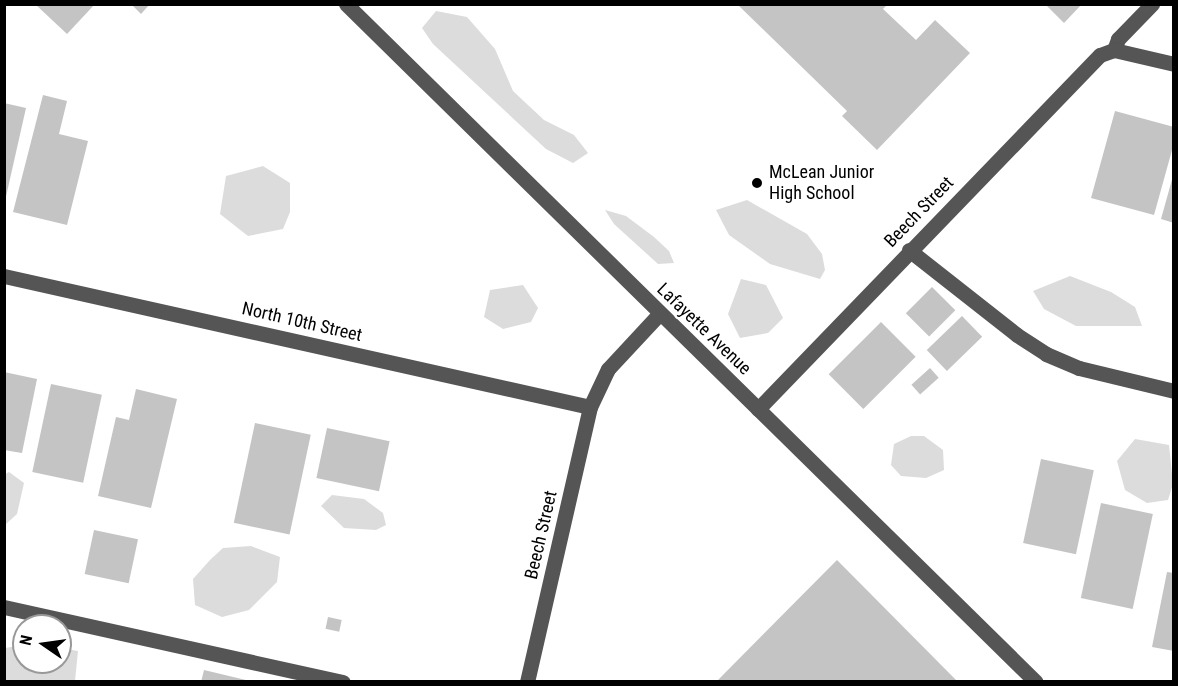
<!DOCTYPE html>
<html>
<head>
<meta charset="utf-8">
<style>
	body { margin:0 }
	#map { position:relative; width:1178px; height:686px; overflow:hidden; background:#fff; font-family:"Roboto Condensed",sans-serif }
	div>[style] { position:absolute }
	.green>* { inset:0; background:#dcdcdc }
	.building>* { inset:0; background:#c4c4c4; transform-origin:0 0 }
	.minor>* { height:15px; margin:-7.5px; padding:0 7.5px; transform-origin:7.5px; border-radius:7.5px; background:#555 }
	.dots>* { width:16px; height:16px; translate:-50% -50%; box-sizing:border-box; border:3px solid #fff; border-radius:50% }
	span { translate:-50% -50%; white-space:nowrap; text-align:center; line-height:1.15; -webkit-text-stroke:4.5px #fff; paint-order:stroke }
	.poi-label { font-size:18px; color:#000 }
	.left { translate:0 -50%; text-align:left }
	.street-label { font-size:18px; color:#000 }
	.frame { position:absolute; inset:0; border:6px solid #000; pointer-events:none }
	.north { position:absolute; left:12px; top:614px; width:60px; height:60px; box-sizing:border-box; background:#fff; border:2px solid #999; border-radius:50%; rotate:283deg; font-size:16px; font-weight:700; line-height:24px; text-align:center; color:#000 }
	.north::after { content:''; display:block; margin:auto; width:21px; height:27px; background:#000; clip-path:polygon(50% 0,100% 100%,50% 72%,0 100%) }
</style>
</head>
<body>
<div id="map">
	<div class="green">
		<div style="clip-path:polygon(436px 11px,467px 17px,495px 49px,513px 91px,544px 120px,574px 135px,588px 153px,573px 163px,546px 149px,433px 44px,422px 28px)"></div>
		<div style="clip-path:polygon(263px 166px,290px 183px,290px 212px,283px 229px,248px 236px,220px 214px,226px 176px)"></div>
		<div style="clip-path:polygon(747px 200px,807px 234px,822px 254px,825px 270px,820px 279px,770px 264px,729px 235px,716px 210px)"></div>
		<div style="clip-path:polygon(605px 210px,626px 216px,654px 237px,669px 251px,674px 263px,658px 264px,614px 224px)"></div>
		<div style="clip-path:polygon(1070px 276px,1111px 292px,1135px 307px,1142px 326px,1076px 326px,1044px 309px,1033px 291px)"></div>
		<div style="clip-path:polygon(741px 279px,766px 285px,783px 318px,768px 333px,740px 338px,728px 314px)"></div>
		<div style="clip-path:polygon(523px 285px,538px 308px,531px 322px,503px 329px,484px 317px,490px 290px)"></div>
		<div style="clip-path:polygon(911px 436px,924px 436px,943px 450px,944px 470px,926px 478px,901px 476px,891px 465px,894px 444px)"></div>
		<div style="clip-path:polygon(1135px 439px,1169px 445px,1173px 484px,1168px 500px,1147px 503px,1125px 490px,1117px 461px)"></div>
		<div style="clip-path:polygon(9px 472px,24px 483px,17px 514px,5px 525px,5px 474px)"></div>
		<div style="clip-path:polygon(332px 495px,364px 499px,383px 513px,386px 525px,376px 530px,344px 528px,321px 506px)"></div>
		<div style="clip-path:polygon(251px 546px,280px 557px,277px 582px,249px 610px,222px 617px,195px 605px,193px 579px,210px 560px,223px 548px)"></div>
		<div style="clip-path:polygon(24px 645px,24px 662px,60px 662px,60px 648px,78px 651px,75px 681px,5px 681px,5px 648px)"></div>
	</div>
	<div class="building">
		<div style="clip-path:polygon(35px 4px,95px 4px,67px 34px)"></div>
		<div style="clip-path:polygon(131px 4px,150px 4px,141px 14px)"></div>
		<div style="clip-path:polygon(1045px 4px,1082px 4px,1064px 23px)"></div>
		<div style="clip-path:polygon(738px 5px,887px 5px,883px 9px,916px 40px,935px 20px,970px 53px,877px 150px,842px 116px,847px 111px)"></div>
		<div style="clip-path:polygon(43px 95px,67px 101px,59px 134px,88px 141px,67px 225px,13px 212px)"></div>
		<div style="clip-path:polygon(4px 103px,26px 108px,5px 201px,4px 201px)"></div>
		<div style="clip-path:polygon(1115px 111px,1174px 127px,1174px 143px,1154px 215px,1091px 198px)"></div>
		<div style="clip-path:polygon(1173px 176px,1174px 176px,1174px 223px,1161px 219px)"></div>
		<div style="left:932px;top:287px;width:33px;height:37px;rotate:45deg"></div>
		<div style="left:962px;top:316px;width:29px;height:49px;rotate:46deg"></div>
		<div style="left:881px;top:322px;width:49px;height:74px;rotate:45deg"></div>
		<div style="left:930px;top:368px;width:13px;height:25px;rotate:48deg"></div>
		<div style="clip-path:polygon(4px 372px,37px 379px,22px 453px,4px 450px)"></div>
		<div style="left:51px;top:384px;width:52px;height:90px;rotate:12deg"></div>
		<div style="clip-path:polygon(136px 389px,177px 399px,151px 508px,98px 496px,116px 417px,129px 420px)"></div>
		<div style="left:255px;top:423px;width:57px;height:102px;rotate:12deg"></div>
		<div style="left:327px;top:428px;width:64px;height:51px;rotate:12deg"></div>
		<div style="left:1041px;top:459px;width:54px;height:86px;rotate:12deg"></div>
		<div style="left:1101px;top:503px;width:53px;height:97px;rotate:12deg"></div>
		<div style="left:94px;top:530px;width:45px;height:45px;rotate:12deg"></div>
		<div style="clip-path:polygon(837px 560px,958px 682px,716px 682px)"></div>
		<div style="clip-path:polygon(1167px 572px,1174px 573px,1174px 651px,1152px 647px)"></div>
		<div style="left:328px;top:617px;width:14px;height:12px;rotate:12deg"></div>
		<div style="clip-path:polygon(204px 670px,250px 681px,250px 682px,201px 682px)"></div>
	</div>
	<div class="minor">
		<div style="left:346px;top:4px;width:967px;rotate:44.5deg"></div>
		<div style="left:1114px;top:50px;width:12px;rotate:-70deg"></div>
		<div style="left:1118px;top:39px;width:49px;rotate:-45.8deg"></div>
		<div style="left:909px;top:250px;width:137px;rotate:38.2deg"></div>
		<div style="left:1017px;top:335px;width:35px;rotate:33deg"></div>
		<div style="left:1046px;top:354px;width:36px;rotate:23deg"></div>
		<div style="left:1079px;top:368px;width:98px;rotate:13.6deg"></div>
		<div style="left:4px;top:276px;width:600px;rotate:12.6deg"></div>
		<div style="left:758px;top:409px;width:492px;rotate:-46deg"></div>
		<div style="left:1100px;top:55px;width:15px;rotate:-20deg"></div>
		<div style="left:1114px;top:50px;width:62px;rotate:13.1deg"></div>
		<div style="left:4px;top:607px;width:347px;rotate:12.5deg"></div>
		<div style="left:527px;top:682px;width:282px;rotate:-77.1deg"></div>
		<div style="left:590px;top:407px;width:42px;rotate:-64.7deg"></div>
		<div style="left:608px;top:369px;width:76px;rotate:-47.1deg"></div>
	</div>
	<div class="dots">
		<div style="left:757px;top:183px;background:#000"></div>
	</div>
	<div class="poi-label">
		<span class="left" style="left:769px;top:183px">McLean Junior<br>High School</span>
	</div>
	<div class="street-label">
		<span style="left:919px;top:212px;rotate:-46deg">Beech Street</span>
		<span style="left:302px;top:322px;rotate:13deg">North 10th Street</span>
		<span style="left:704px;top:329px;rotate:44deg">Lafayette Avenue</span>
		<span style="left:541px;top:535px;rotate:-77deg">Beech Street</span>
	</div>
	<div class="frame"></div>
	<div class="north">N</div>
</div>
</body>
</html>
